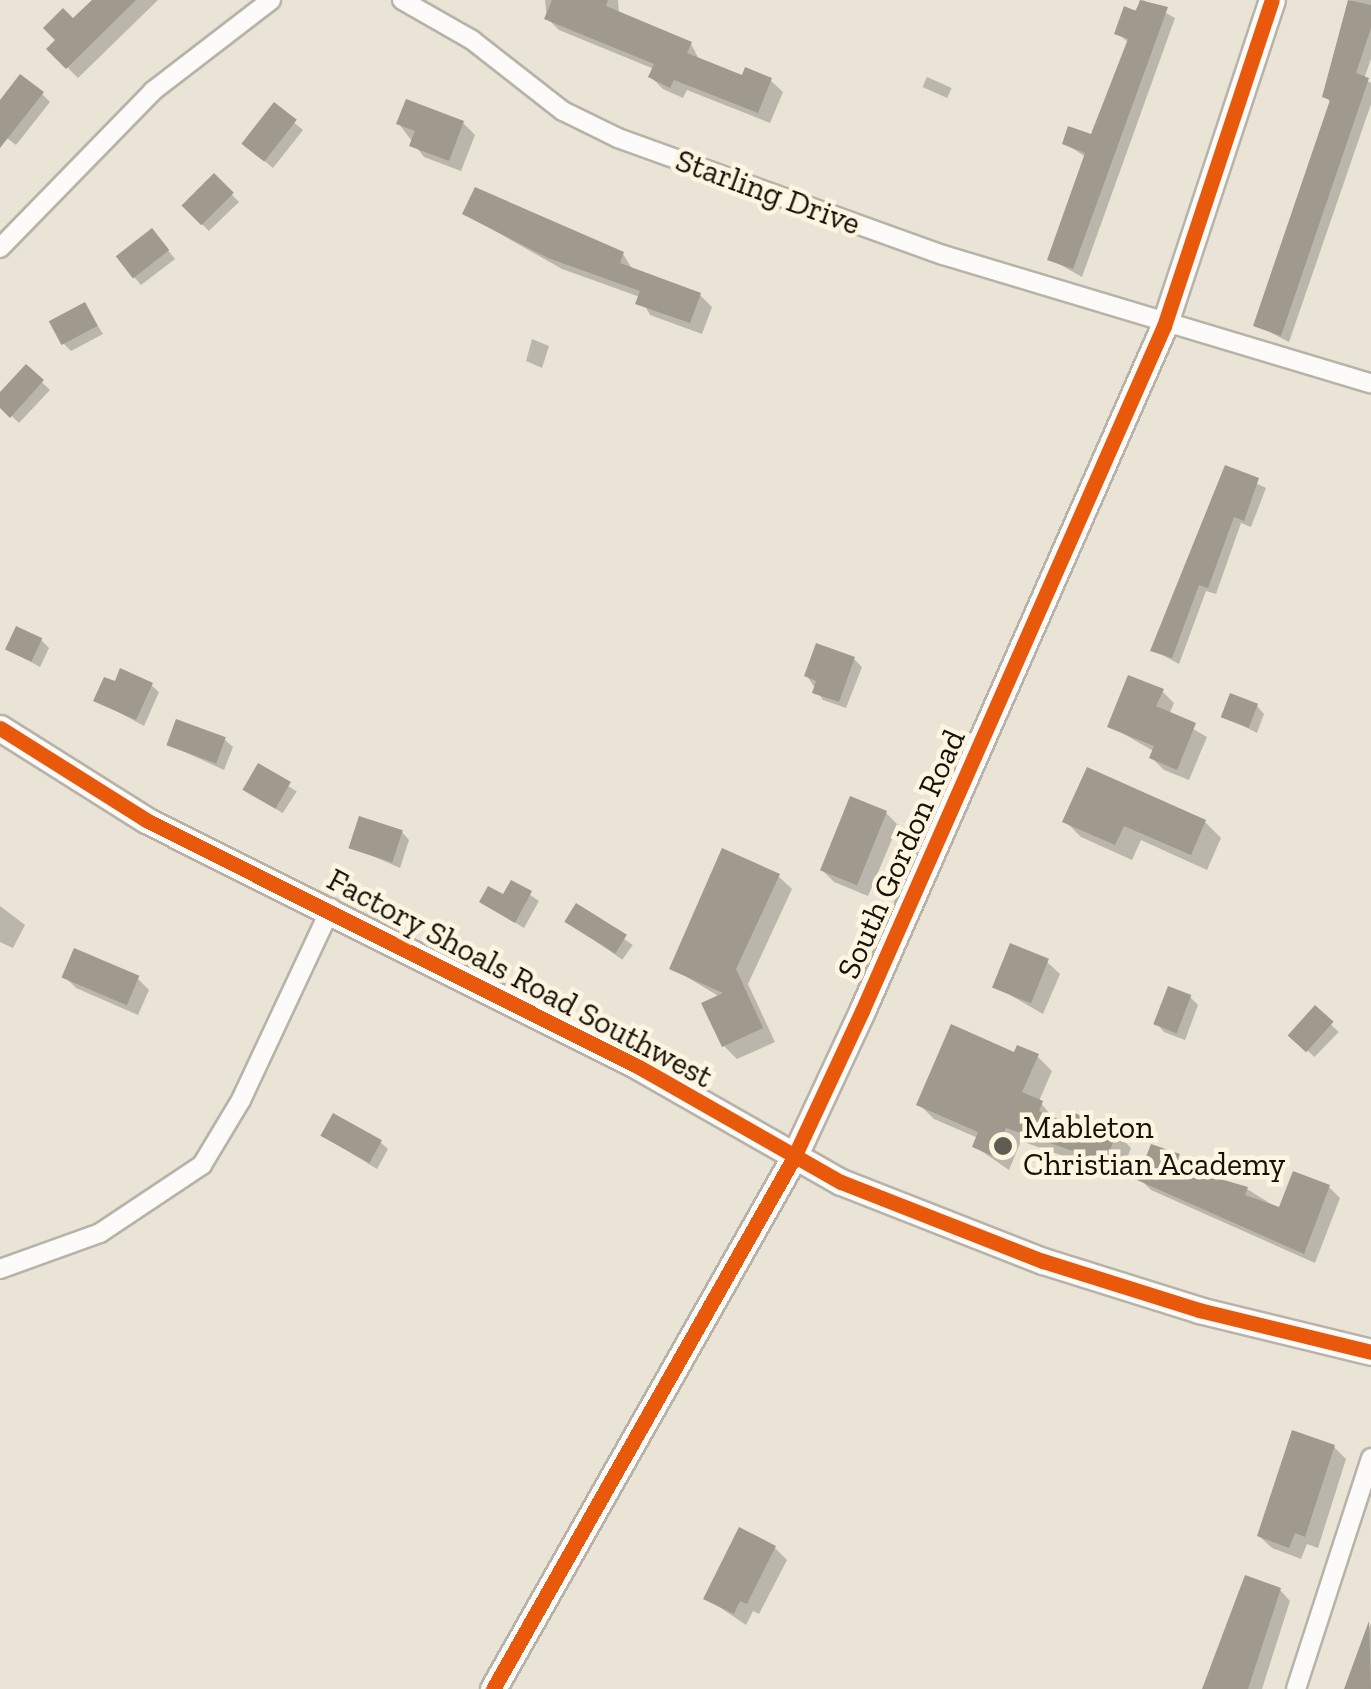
<!DOCTYPE html>
<html>
<head>
<meta charset="utf-8">
<style>
	body { margin:0 }
	#map { position:relative; width:1371px; height:1689px; overflow:hidden; background:#eae4d6; font-family:"Zilla Slab",serif }
	div>[style] { position:absolute }
	.shadow>* { inset:0; background:#0003; transform-origin:0 0 }
	.building>* { inset:0; background:#a0998d; transform-origin:0 0 }
	.roads { filter:drop-shadow(2px 0 #b7b3a8) drop-shadow(-2px 0 #b7b3a8) drop-shadow(0 2px #b7b3a8) drop-shadow(0 -2px #b7b3a8) }
	.street>* { height:18px; margin:-9px; padding:0 9px; transform-origin:9px; border-radius:9px; background:#fcfbf9 }
	.secondary>* { height:25px; margin:-12.5px; padding:0 12.5px; transform-origin:12.5px; border-radius:12.5px; background:#fcfbf9 }
	.cycleway>* { height:15px; margin:-7.5px; padding:0 7.5px; transform-origin:7.5px; border-radius:7.5px; background:#e8590c }
	.dots>* { width:28px; height:28px; translate:-50% -50%; box-sizing:border-box; border:5px solid #fdf5e0; border-radius:50% }
	span { translate:-50% -50%; white-space:nowrap; text-align:center; line-height:1.15; -webkit-text-stroke:9px #fdf5e0; paint-order:stroke }
	.street-label { font-size:32px; color:#161209 }
	.poi-label { font-size:32px; color:#161209 }
	.left { translate:0 -50%; text-align:left }
</style>
</head>
<body>
<div id="map">
	<div class="shadow">
		<div style="clip-path:polygon(96px 0,158px 0,78px 78px,49px 49px)"></div>
		<div style="clip-path:polygon(545px 0,618px 0,619px 14px,691px 44px,700px 61px,744px 78px,770px 80px,783px 92px,770px 123px,687px 90px,683px 98px,663px 89px,651px 77px,654px 69px,559px 30px,547px 18px)"></div>
		<div style="clip-path:polygon(1143px 0,1175px 18px,1082px 277px,1050px 259px,1086px 157px,1064px 143px,1092px 137px,1129px 43px,1117px 33px)"></div>
		<div style="clip-path:polygon(1351px 0,1371px 0,1371px 59px,1364px 79px,1371px 83px,1371px 104px,1289px 342px,1256px 325px,1331px 103px,1325px 96px)"></div>
		<div style="left:927px;top:77px;width:27px;height:11px;rotate:24deg"></div>
		<div style="clip-path:polygon(42px 94px,50px 102px,16px 145px,0 133px,0 104px)"></div>
		<div style="clip-path:polygon(274px 106px,303px 130px,273px 168px,252px 151px)"></div>
		<div style="clip-path:polygon(463px 123px,475px 135px,461px 171px,424px 157px,399px 124px)"></div>
		<div style="left:214px;top:176px;width:36px;height:42px;rotate:46deg"></div>
		<div style="clip-path:polygon(465px 214px,623px 254px,633px 270px,700px 295px,712px 307px,702px 334px,650px 315px,640px 297px,562px 269px)"></div>
		<div style="clip-path:polygon(159px 239px,175px 259px,141px 285px,134px 277px)"></div>
		<div style="clip-path:polygon(85px 305px,103px 334px,71px 351px,63px 343px)"></div>
		<div style="clip-path:polygon(532px 339px,549px 346px,542px 368px,526px 361px)"></div>
		<div style="clip-path:polygon(26px 367px,50px 390px,19px 423px,0 405px,0 395px)"></div>
		<div style="clip-path:polygon(1226px 469px,1266px 488px,1251px 527px,1241px 523px,1216px 594px,1206px 591px,1179px 664px,1153px 650px)"></div>
		<div style="clip-path:polygon(41px 640px,49px 648px,40px 667px,9px 650px)"></div>
		<div style="clip-path:polygon(854px 659px,862px 667px,846px 708px,823px 700px,807px 676px)"></div>
		<div style="clip-path:polygon(116px 685px,151px 685px,159px 692px,144px 726px,96px 700px)"></div>
		<div style="clip-path:polygon(1162px 691px,1174px 703px,1169px 715px,1207px 737px,1189px 780px,1164px 770px,1152px 758px,1155px 752px,1110px 726px)"></div>
		<div style="clip-path:polygon(1257px 706px,1264px 714px,1257px 733px,1224px 716px)"></div>
		<div style="clip-path:polygon(225px 740px,233px 747px,224px 770px,170px 745px)"></div>
		<div style="left:259px;top:767px;width:45px;height:26px;rotate:33deg"></div>
		<div style="clip-path:polygon(886px 813px,898px 825px,868px 896px,834px 882px,822px 870px)"></div>
		<div style="clip-path:polygon(1065px 821px,1205px 822px,1221px 838px,1207px 870px,1141px 840px,1132px 860px,1081px 837px)"></div>
		<div style="clip-path:polygon(402px 832px,409px 840px,400px 868px,352px 847px)"></div>
		<div style="clip-path:polygon(778px 876px,792px 889px,748px 984px,775px 1042px,737px 1059px,724px 1046px,720px 997px,672px 968px)"></div>
		<div style="clip-path:polygon(512px 883px,539px 901px,524px 928px,482px 902px,504px 898px)"></div>
		<div style="clip-path:polygon(0 906px,25px 925px,13px 948px,0 942px)"></div>
		<div style="left:577px;top:906px;width:68px;height:18px;rotate:35deg"></div>
		<div style="clip-path:polygon(1047px 962px,1060px 974px,1043px 1014px,994px 986px)"></div>
		<div style="clip-path:polygon(64px 976px,137px 978px,149px 990px,138px 1015px,76px 988px)"></div>
		<div style="clip-path:polygon(1190px 997px,1198px 1005px,1185px 1040px,1164px 1032px,1157px 1024px)"></div>
		<div style="left:1315px;top:1009px;width:33px;height:35px;rotate:44deg"></div>
		<div style="clip-path:polygon(1015px 1055px,1037px 1056px,1052px 1071px,1039px 1101px,1056px 1121px,1116px 1133px,1131px 1148px,1120px 1176px,1021px 1141px,1009px 1170px,974px 1146px,978px 1138px,934px 1119px,919px 1104px)"></div>
		<div style="clip-path:polygon(323px 1136px,380px 1142px,388px 1149px,377px 1169px)"></div>
		<div style="clip-path:polygon(1178px 1157px,1188px 1172px,1247px 1189px,1281px 1210px,1329px 1187px,1340px 1198px,1315px 1263px,1151px 1190px,1140px 1179px)"></div>
		<div style="clip-path:polygon(1334px 1447px,1346px 1459px,1318px 1548px,1307px 1544px,1301px 1559px,1272px 1548px,1259px 1536px)"></div>
		<div style="clip-path:polygon(775px 1548px,787px 1560px,759px 1614px,753px 1611px,746px 1625px,706px 1598px)"></div>
		<div style="clip-path:polygon(1280px 1590px,1290px 1601px,1262px 1689px,1209px 1689px)"></div>
		<div style="clip-path:polygon(1371px 1623px,1371px 1689px,1347px 1689px)"></div>
	</div>
	<div class="building">
		<div style="clip-path:polygon(92px 0,136px 0,66px 69px,46px 49px,55px 40px,43px 28px,63px 8px,73px 18px)"></div>
		<div style="clip-path:polygon(552px 0,608px 0,606px 6px,692px 42px,687px 53px,742px 75px,745px 67px,772px 78px,758px 113px,674px 80px,670px 88px,648px 77px,654px 64px,544px 19px)"></div>
		<div style="clip-path:polygon(1140px 0,1168px 7px,1073px 269px,1047px 260px,1085px 153px,1062px 144px,1068px 126px,1091px 134px,1128px 39px,1114px 34px,1124px 6px,1136px 11px)"></div>
		<div style="clip-path:polygon(1348px 0,1371px 5px,1371px 28px,1356px 73px,1369px 78px,1281px 336px,1253px 326px,1330px 100px,1322px 97px)"></div>
		<div style="clip-path:polygon(20px 74px,44px 92px,0 148px,0 100px)"></div>
		<div style="clip-path:polygon(406px 99px,464px 121px,449px 161px,409px 146px,415px 131px,396px 124px)"></div>
		<div style="left:274px;top:102px;width:29px;height:53px;rotate:38deg"></div>
		<div style="left:214px;top:173px;width:28px;height:46px;rotate:45deg"></div>
		<div style="clip-path:polygon(475px 187px,624px 252px,620px 263px,701px 293px,690px 323px,635px 304px,640px 291px,548px 258px,462px 214px)"></div>
		<div style="left:152px;top:228px;width:28px;height:46px;rotate:52deg"></div>
		<div style="left:85px;top:302px;width:27px;height:41px;rotate:62deg"></div>
		<div style="clip-path:polygon(26px 364px,44px 380px,10px 418px,0 408px,0 392px)"></div>
		<div style="clip-path:polygon(1225px 465px,1259px 478px,1244px 521px,1234px 517px,1208px 588px,1199px 585px,1172px 658px,1150px 651px)"></div>
		<div style="left:16px;top:626px;width:29px;height:26px;rotate:25deg"></div>
		<div style="clip-path:polygon(816px 643px,855px 657px,839px 702px,812px 693px,816px 681px,804px 676px)"></div>
		<div style="clip-path:polygon(120px 668px,153px 683px,136px 720px,93px 701px,104px 677px,115px 681px)"></div>
		<div style="clip-path:polygon(1128px 675px,1164px 689px,1156px 706px,1196px 723px,1177px 770px,1149px 758px,1154px 746px,1107px 727px)"></div>
		<div style="left:1230px;top:693px;width:30px;height:26px;rotate:21deg"></div>
		<div style="left:176px;top:719px;width:53px;height:28px;rotate:20deg"></div>
		<div style="left:258px;top:763px;width:38px;height:31px;rotate:30deg"></div>
		<div style="clip-path:polygon(1087px 767px,1206px 820px,1191px 855px,1124px 826px,1115px 845px,1062px 822px)"></div>
		<div style="left:850px;top:796px;width:40px;height:80px;rotate:22deg"></div>
		<div style="left:359px;top:816px;width:46px;height:34px;rotate:18deg"></div>
		<div style="clip-path:polygon(722px 848px,780px 874px,736px 969px,763px 1028px,722px 1047px,701px 1003px,723px 993px,669px 969px)"></div>
		<div style="clip-path:polygon(511px 880px,532px 891px,515px 923px,479px 902px,488px 886px,503px 894px)"></div>
		<div style="left:576px;top:903px;width:60px;height:22px;rotate:32deg"></div>
		<div style="left:1010px;top:943px;width:42px;height:48px;rotate:22deg"></div>
		<div style="left:74px;top:948px;width:71px;height:32px;rotate:23deg"></div>
		<div style="left:1168px;top:986px;width:25px;height:41px;rotate:21deg"></div>
		<div style="left:1315px;top:1005px;width:25px;height:41px;rotate:42deg"></div>
		<div style="clip-path:polygon(951px 1024px,1014px 1052px,1017px 1045px,1039px 1054px,1022px 1092px,1043px 1101px,1039px 1111px,1068px 1123px,1072px 1112px,1118px 1131px,1105px 1162px,1006px 1128px,993px 1156px,972px 1147px,978px 1132px,916px 1105px)"></div>
		<div style="left:333px;top:1113px;width:56px;height:26px;rotate:29deg"></div>
		<div style="clip-path:polygon(1151px 1144px,1180px 1154px,1175px 1166px,1248px 1187px,1245px 1195px,1279px 1207px,1293px 1171px,1330px 1185px,1304px 1254px,1137px 1180px)"></div>
		<div style="clip-path:polygon(1292px 1430px,1335px 1445px,1305px 1537px,1295px 1533px,1289px 1548px,1257px 1536px)"></div>
		<div style="clip-path:polygon(739px 1527px,776px 1546px,747px 1604px,740px 1601px,734px 1614px,703px 1599px)"></div>
		<div style="clip-path:polygon(1245px 1575px,1281px 1588px,1248px 1689px,1202px 1689px)"></div>
		<div style="clip-path:polygon(1369px 1621px,1371px 1689px,1344px 1689px)"></div>
	</div>
	<div class="roads">
		<div class="street">
			<div style="left:402px;top:0;width:81px;rotate:29.7deg"></div>
			<div style="left:472px;top:40px;width:115px;rotate:38deg"></div>
			<div style="left:563px;top:111px;width:61px;rotate:26.1deg"></div>
			<div style="left:618px;top:138px;width:345px;rotate:19.8deg"></div>
			<div style="left:943px;top:255px;width:447px;rotate:16.7deg"></div>
			<div style="left:0;top:248px;width:219px;rotate:-45.7deg"></div>
			<div style="left:153px;top:91px;width:149px;rotate:-37.6deg"></div>
			<div style="left:0;top:1269px;width:106px;rotate:-19.8deg"></div>
			<div style="left:100px;top:1233px;width:123px;rotate:-33.7deg"></div>
			<div style="left:202px;top:1165px;width:76px;rotate:-59deg"></div>
			<div style="left:241px;top:1100px;width:212px;rotate:-64.9deg"></div>
			<div style="left:1296px;top:1689px;width:243px;rotate:-72deg"></div>
		</div>
		<div class="secondary">
			<div style="left:0;top:728px;width:173px;rotate:32.2deg"></div>
			<div style="left:146px;top:820px;width:551px;rotate:26.61deg"></div>
			<div style="left:639px;top:1067px;width:232px;rotate:29.7deg"></div>
			<div style="left:841px;top:1182px;width:217px;rotate:21.4deg"></div>
			<div style="left:1043px;top:1261px;width:164px;rotate:17.4deg"></div>
			<div style="left:1199px;top:1310px;width:177px;rotate:13.7deg"></div>
			<div style="left:493px;top:1689px;width:609px;rotate:-60.49deg"></div>
			<div style="left:793px;top:1159px;width:163px;rotate:-65deg"></div>
			<div style="left:862px;top:1011px;width:749px;rotate:-66.21deg"></div>
			<div style="left:1164px;top:326px;width:343px;rotate:-71.7deg"></div>
		</div>
	</div>
	<div class="cycleway">
		<div style="left:0;top:728px;width:173px;rotate:32.2deg"></div>
		<div style="left:146px;top:820px;width:551px;rotate:26.61deg"></div>
		<div style="left:639px;top:1067px;width:232px;rotate:29.7deg"></div>
		<div style="left:841px;top:1182px;width:217px;rotate:21.4deg"></div>
		<div style="left:1043px;top:1261px;width:164px;rotate:17.4deg"></div>
		<div style="left:1199px;top:1310px;width:177px;rotate:13.7deg"></div>
		<div style="left:493px;top:1689px;width:609px;rotate:-60.49deg"></div>
		<div style="left:793px;top:1159px;width:163px;rotate:-65deg"></div>
		<div style="left:862px;top:1011px;width:749px;rotate:-66.21deg"></div>
		<div style="left:1164px;top:326px;width:343px;rotate:-71.7deg"></div>
	</div>
	<div class="dots">
		<div style="left:1003px;top:1146px;background:#605c51"></div>
	</div>
	<div class="street-label">
		<span style="left:768px;top:192px;rotate:20deg">Starling Drive</span>
		<span style="left:901px;top:854px;rotate:-66deg">South Gordon Road</span>
		<span style="left:520px;top:978px;rotate:28deg">Factory Shoals Road Southwest</span>
	</div>
	<div class="poi-label">
		<span class="left" style="left:1023px;top:1146px">Mableton<br>Christian Academy</span>
	</div>
</div>
</body>
</html>
